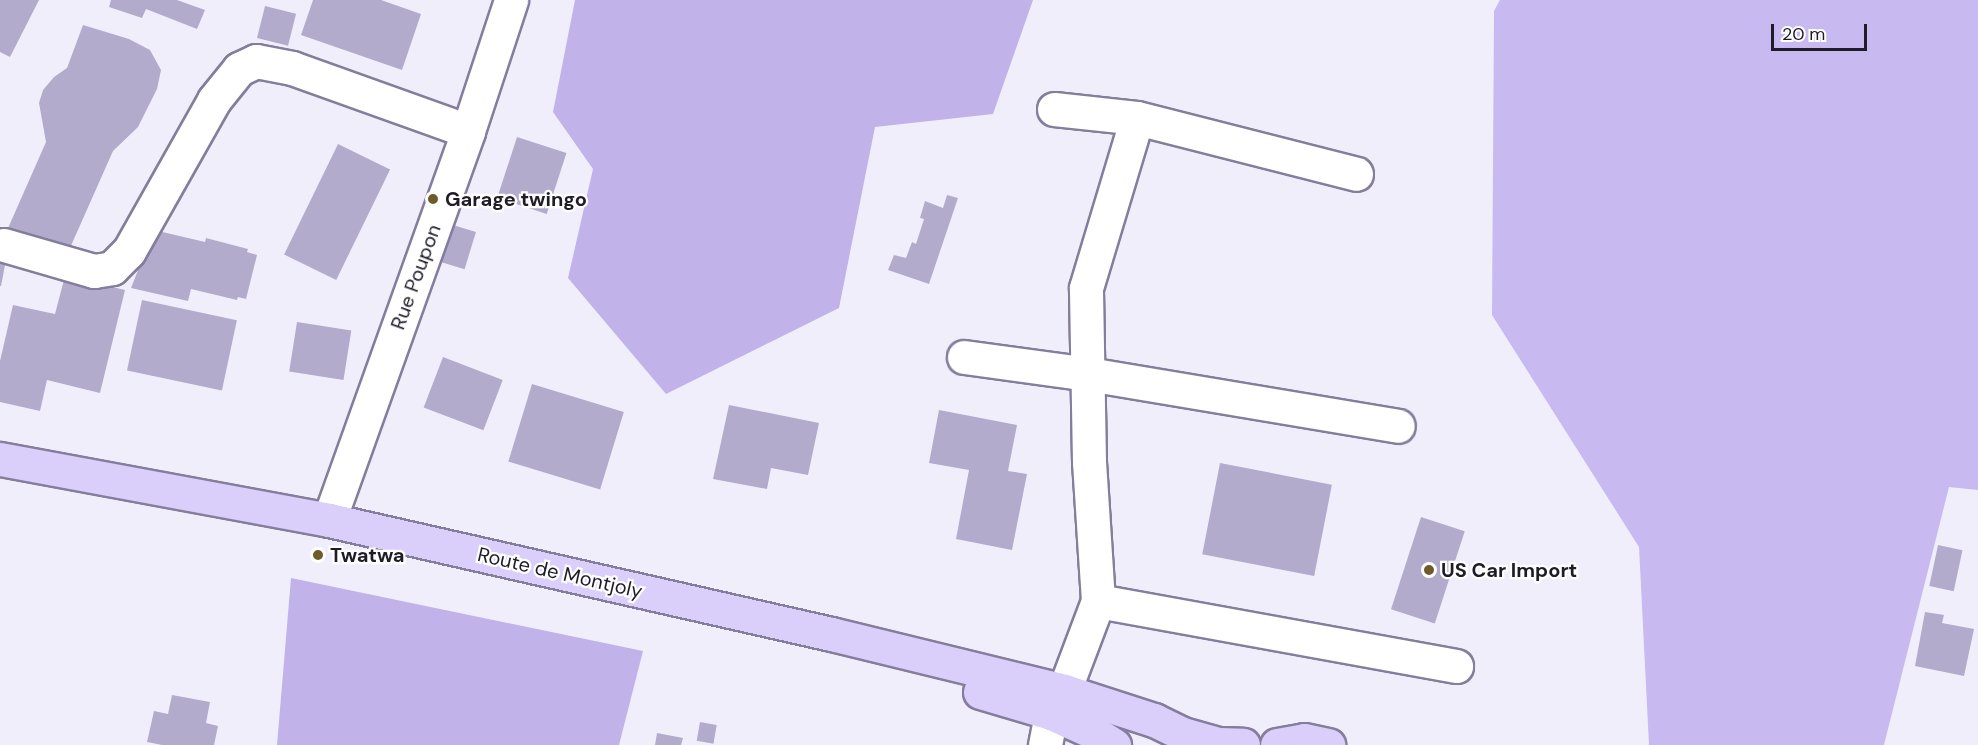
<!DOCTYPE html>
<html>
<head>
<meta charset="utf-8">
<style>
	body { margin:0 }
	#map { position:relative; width:1978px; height:745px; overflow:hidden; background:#f1eefc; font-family:"DM Sans",sans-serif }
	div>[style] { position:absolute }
	.green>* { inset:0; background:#c8baf1 }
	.forest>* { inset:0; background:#c1b2ea }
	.building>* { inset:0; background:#b3abcc; transform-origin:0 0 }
	.roads { filter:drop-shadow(2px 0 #857d9c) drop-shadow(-2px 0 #857d9c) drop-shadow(0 2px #857d9c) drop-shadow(0 -2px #857d9c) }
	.minor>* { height:33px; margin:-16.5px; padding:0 16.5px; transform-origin:16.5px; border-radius:16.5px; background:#fff }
	.major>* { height:33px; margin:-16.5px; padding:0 16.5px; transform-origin:16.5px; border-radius:16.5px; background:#dacefb }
	.dots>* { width:16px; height:16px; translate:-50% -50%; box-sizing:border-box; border:3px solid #fff; border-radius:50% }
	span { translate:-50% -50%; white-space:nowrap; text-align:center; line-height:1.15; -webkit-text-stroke:4.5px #fff; paint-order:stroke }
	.poi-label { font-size:20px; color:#1f1c28; font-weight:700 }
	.left { translate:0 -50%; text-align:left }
	.street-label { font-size:20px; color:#1f1c28 }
	.scale { position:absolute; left:1771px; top:24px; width:96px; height:27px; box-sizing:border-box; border:3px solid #1f1c28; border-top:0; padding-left:8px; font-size:18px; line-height:21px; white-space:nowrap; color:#1f1c28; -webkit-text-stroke:4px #fff; paint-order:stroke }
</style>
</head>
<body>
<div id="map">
	<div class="green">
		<div style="clip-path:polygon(1500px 0,1978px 0,1978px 490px,1949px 487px,1884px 745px,1649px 745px,1639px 547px,1492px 315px,1494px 11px)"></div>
	</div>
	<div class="forest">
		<div style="clip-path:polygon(575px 0,1033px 0,993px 114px,875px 127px,839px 308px,666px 394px,568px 278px,593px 169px,553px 112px)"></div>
		<div style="clip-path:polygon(291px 578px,643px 651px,619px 745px,277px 745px)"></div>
	</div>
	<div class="building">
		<div style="clip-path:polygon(0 0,39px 0,10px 57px,0 52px)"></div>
		<div style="clip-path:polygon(111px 0,177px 0,205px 10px,197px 29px,146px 9px,142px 18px,109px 7px)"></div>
		<div style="clip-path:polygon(313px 0,381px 0,421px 14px,402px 70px,301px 35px)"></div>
		<div style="left:265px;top:6px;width:32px;height:33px;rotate:14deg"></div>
		<div style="clip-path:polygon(83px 25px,129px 39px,150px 50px,161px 70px,157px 89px,138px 127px,113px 151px,66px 257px,5px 235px,46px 142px,39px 103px,43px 90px,54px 77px,67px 68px)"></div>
		<div style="left:517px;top:137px;width:52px;height:64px;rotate:18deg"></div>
		<div style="left:338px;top:144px;width:58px;height:123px;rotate:26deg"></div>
		<div style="clip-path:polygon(947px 195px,958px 198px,929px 284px,888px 270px,894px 255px,906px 258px,912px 242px,916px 244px,924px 219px,920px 218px,925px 201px,943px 208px)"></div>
		<div style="left:453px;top:225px;width:24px;height:39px;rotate:17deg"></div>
		<div style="clip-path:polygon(154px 230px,205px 242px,206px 238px,248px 249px,247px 252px,257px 255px,246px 299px,238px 297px,237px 300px,191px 289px,188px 301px,131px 288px)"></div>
		<div style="clip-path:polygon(0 258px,6px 260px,1px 286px,0 286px)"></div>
		<div style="clip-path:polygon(65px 276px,125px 290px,100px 393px,47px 380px,40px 411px,0 402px,0 361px,13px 305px,55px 314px)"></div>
		<div style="left:142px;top:300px;width:97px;height:72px;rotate:12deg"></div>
		<div style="left:297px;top:322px;width:55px;height:50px;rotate:9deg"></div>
		<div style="left:443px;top:357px;width:64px;height:54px;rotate:21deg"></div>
		<div style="left:532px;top:384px;width:96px;height:81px;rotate:17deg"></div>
		<div style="clip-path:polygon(729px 405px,819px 423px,808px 475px,771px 468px,767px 489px,713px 479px)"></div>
		<div style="clip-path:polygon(939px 410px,1017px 425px,1008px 471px,1027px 474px,1012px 550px,956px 539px,969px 470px,929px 463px)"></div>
		<div style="left:1220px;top:463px;width:114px;height:93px;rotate:11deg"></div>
		<div style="left:1421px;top:517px;width:46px;height:97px;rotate:18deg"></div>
		<div style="left:1938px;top:545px;width:25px;height:42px;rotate:12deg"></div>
		<div style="clip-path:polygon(1925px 612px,1944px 615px,1942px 623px,1974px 629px,1964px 676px,1915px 666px)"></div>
		<div style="clip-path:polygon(172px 695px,210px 702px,206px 723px,218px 726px,214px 745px,162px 745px,147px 742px,154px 711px,168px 714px)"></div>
		<div style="left:700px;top:722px;width:17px;height:19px;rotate:10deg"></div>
		<div style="clip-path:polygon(657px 733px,683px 738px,681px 745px,655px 745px)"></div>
	</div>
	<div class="roads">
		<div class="minor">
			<div style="left:1054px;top:109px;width:83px;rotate:6.2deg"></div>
			<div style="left:1137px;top:118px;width:226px;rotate:14.3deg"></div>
			<div style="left:4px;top:245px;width:94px;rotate:16.1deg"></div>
			<div style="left:94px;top:271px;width:18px;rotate:-9deg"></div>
			<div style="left:112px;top:268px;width:24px;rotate:-45deg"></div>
			<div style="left:129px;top:251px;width:173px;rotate:-60.6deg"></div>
			<div style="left:214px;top:100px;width:40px;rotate:-51deg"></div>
			<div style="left:239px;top:69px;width:19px;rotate:-25deg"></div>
			<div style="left:256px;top:61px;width:37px;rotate:11deg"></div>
			<div style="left:292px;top:68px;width:187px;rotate:19.7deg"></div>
			<div style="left:964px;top:357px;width:125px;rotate:7.8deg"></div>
			<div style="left:1088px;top:374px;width:314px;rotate:9.5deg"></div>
			<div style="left:329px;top:520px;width:413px;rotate:-70.3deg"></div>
			<div style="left:468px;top:131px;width:138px;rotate:-71.8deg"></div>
			<div style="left:1098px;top:601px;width:364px;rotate:10.3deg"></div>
			<div style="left:1064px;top:691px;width:96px;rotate:-69.3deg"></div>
			<div style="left:1098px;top:601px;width:139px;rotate:-93.7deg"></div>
			<div style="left:1089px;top:462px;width:174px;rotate:-91deg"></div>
			<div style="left:1086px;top:288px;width:177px;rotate:-73.3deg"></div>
			<div style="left:1045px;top:745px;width:33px;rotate:-79deg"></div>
		</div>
		<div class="major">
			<div style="left:0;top:459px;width:335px;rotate:10.5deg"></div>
			<div style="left:329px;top:520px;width:515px;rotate:12.79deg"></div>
			<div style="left:831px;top:634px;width:240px;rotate:13.7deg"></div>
			<div style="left:1064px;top:691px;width:95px;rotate:17.9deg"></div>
			<div style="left:1154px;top:720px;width:32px;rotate:26deg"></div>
			<div style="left:1183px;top:734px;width:37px;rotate:16deg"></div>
			<div style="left:1219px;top:744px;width:24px;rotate:2deg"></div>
			<div style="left:980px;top:692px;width:74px;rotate:16.5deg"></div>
			<div style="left:1051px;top:713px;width:46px;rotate:24.3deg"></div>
			<div style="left:1093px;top:732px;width:25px;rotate:32deg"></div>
			<div style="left:1277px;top:745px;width:27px;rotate:-10deg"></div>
			<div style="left:1304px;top:740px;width:25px;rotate:12deg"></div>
		</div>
	</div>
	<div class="dots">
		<div style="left:433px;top:199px;background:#6f5a29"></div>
		<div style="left:318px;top:555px;background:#6f5a29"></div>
		<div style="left:1429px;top:570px;background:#6f5a29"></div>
	</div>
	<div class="poi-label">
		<span class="left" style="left:445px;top:199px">Garage twingo</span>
		<span class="left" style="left:330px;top:555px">Twatwa</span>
		<span class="left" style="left:1441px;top:570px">US Car Import</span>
	</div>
	<div class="street-label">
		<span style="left:416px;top:277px;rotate:-70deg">Rue Poupon</span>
		<span style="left:560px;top:573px;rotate:13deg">Route de Montjoly</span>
	</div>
	<div class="scale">20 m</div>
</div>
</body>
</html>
